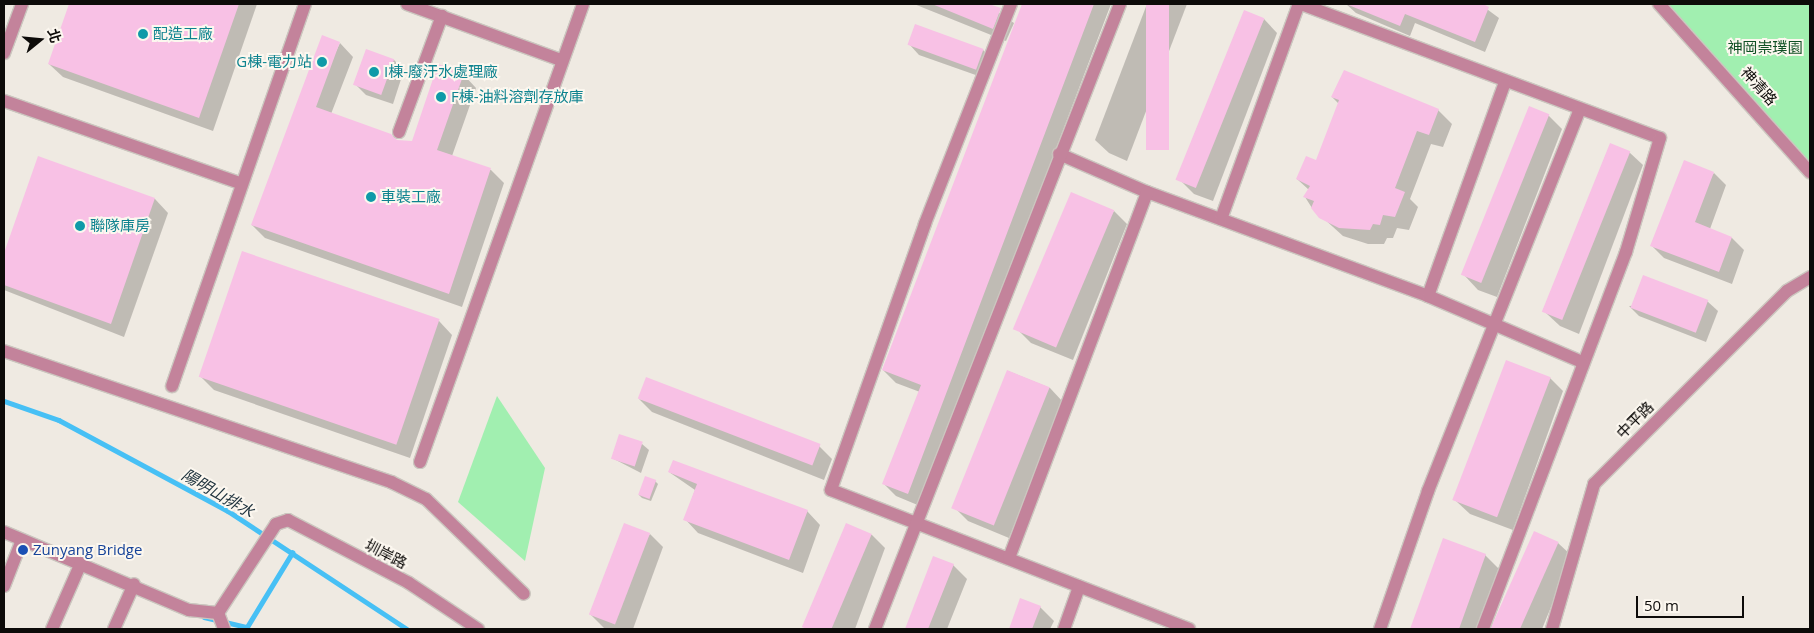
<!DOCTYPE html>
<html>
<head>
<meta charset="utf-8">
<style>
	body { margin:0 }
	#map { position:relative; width:1814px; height:633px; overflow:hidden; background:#efeae2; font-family:"Open Sans","Noto Sans TC",sans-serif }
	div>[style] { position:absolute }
	.green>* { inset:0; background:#a1efb0 }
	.shadow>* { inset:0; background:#0003 }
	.stream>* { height:4.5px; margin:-2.25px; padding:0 2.25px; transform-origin:2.25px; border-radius:2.25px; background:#47c0f5 }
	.building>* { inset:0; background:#f8c1e5; transform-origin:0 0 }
	.roads { filter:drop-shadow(1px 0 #cbc6bf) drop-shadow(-1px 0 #cbc6bf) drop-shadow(0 1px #cbc6bf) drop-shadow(0 -1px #cbc6bf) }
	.minor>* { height:12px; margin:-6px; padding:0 6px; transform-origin:6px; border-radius:6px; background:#c3839b }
	.dots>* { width:14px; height:14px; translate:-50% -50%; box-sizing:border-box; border:2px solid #fcf7ef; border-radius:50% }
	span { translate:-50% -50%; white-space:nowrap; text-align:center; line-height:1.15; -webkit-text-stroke:4px #fcf7ef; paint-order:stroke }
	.culture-label { font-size:15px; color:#0d838f }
	.left { translate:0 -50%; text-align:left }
	.right { translate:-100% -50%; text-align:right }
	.park-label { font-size:15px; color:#0e4f23 }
	.street-label { font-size:15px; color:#0d0b09 }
	.transit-label { font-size:15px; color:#164399 }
	.water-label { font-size:16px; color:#1d313c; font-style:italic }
	.frame { position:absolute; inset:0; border:5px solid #0d0b09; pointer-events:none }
	.north { position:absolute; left:15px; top:15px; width:50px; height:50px; -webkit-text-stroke:4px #fcf7ef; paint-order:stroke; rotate:73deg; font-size:14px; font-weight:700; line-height:20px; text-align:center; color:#0d0b09 }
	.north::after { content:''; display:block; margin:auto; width:18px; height:22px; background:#0d0b09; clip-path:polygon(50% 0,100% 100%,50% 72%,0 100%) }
	.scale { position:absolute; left:1636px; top:596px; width:108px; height:22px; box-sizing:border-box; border:2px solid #0d0b09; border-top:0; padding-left:6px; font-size:15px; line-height:18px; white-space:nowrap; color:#0d0b09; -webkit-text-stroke:4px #fcf7ef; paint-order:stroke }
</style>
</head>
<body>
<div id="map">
	<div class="green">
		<div style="clip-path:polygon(1664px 4px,1810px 4px,1810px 164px)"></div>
		<div style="clip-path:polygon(497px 396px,545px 468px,525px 561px,458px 502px)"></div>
	</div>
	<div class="shadow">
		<div style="clip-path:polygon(70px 4px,257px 4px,213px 131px,63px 77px,49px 64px)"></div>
		<div style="clip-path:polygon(914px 4px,986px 4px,1014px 23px,1006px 41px)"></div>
		<div style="clip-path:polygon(1023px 4px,1111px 4px,920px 506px,896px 496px,884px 484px,920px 392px,896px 383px,883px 370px)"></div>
		<div style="clip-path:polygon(1147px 4px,1187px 4px,1127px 161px,1109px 153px,1095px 140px)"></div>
		<div style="clip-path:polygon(1346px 4px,1480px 4px,1499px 18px,1485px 52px,1415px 23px,1410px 36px,1356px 13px)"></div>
		<div style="clip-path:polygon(1264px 19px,1277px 33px,1213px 201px,1194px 194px,1180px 180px)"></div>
		<div style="clip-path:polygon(340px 43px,353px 57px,331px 114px,397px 141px,413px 142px,463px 74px,476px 88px,452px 156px,491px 170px,504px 183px,462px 307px,265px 238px,252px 225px)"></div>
		<div style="clip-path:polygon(909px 44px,983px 50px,994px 61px,987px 79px,919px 55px)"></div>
		<div style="clip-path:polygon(367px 51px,394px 60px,404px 70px,393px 104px,366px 95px,356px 85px)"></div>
		<div style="clip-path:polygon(1332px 97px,1438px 110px,1452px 124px,1443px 147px,1431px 144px,1410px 199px,1418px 207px,1409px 230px,1397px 228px,1393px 238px,1387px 238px,1384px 244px,1368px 244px,1343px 236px,1312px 208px,1305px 197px,1309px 190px,1297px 179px,1317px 162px,1339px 104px)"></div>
		<div style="clip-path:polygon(1548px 115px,1562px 129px,1497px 297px,1478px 290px,1465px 276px)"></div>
		<div style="clip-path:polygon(1629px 152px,1643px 165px,1579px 334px,1560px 326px,1546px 313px)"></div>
		<div style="clip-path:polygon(39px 158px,155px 199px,168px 213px,124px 337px,4px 290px,4px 257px)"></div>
		<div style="clip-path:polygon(1714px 173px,1726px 185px,1710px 229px,1732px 238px,1744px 250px,1732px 284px,1664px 258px,1652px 246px)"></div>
		<div style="clip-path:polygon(1114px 211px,1127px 224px,1073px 360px,1031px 343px,1018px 330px)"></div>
		<div style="clip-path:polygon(243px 253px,439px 321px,452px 335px,410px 458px,214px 390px,200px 376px)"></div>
		<div style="clip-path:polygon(1707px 301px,1718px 311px,1706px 342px,1639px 316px,1629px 306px)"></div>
		<div style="clip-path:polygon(1008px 371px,1050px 388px,1063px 402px,1009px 538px,968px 521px,954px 507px)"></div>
		<div style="clip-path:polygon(1550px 378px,1563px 391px,1513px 530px,1470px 514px,1456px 501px)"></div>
		<div style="clip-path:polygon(639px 399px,819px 446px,832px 459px,824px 480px,652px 412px)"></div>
		<div style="clip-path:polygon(642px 444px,649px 450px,641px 473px,612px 458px)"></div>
		<div style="clip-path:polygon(669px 472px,807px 511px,820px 525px,803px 573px,698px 533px,685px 519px,695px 490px)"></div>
		<div style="clip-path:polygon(655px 481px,658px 484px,651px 501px,642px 498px,639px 495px)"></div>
		<div style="clip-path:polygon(847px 525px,872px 535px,885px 548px,855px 629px,808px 629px)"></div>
		<div style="clip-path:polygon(1534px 533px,1558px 543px,1572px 556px,1542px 629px,1496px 629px)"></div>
		<div style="clip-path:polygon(650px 534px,663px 547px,633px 629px,604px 628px,591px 615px)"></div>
		<div style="clip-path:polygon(1444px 540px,1485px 555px,1499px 569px,1477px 629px,1411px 629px)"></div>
		<div style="clip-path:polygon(934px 558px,953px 565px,967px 579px,947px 629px,906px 629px)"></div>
		<div style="clip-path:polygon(1021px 600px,1040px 607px,1054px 621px,1050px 629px,1010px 629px)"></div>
	</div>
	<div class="stream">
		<div style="left:4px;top:401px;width:58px;rotate:19.1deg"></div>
		<div style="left:59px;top:420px;width:192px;rotate:28.3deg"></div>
		<div style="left:228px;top:511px;width:214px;rotate:33.4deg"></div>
		<div style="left:204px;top:617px;width:44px;rotate:13.1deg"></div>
		<div style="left:247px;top:627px;width:87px;rotate:-58.7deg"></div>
	</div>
	<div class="building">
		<div style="clip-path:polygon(69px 4px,239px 4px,199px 118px,48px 64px)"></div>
		<div style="clip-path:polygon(932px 4px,989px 4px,1001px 8px,993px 29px)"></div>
		<div style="clip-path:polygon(1022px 4px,1094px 4px,908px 494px,882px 484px,921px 385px,882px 370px)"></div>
		<div style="left:1146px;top:4px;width:23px;height:146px"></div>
		<div style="clip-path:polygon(1346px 4px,1483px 4px,1489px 7px,1475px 42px,1405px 14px,1400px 26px)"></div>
		<div style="left:1244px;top:10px;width:22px;height:183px;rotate:22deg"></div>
		<div style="left:915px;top:24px;width:73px;height:22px;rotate:20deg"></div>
		<div style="clip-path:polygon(322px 35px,340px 42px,316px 107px,391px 134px,397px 140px,412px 141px,438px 64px,464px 73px,437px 150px,491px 168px,449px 294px,251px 225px)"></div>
		<div style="left:366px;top:49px;width:30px;height:38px;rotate:20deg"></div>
		<div style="clip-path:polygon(1344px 70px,1439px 109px,1429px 135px,1417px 131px,1395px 188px,1405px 192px,1395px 217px,1383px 215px,1380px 225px,1373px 224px,1370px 230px,1339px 228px,1319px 218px,1311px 208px,1314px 201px,1303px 197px,1310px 186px,1296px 179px,1306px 156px,1316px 160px,1339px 100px,1331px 97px)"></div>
		<div style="left:1529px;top:106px;width:22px;height:182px;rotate:22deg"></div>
		<div style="left:1610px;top:143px;width:22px;height:182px;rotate:22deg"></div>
		<div style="clip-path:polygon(38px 156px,155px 198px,111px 324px,4px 285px,4px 253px)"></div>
		<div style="clip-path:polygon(1684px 160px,1714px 172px,1695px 222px,1732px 237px,1719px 272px,1650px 246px)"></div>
		<div style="left:1071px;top:192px;width:47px;height:149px;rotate:23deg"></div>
		<div style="left:242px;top:251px;width:209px;height:133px;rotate:19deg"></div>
		<div style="left:1643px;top:275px;width:70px;height:35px;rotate:21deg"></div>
		<div style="left:1506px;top:360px;width:48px;height:150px;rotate:21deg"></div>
		<div style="left:1007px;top:370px;width:46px;height:149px;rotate:22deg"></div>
		<div style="left:646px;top:377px;width:187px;height:23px;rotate:21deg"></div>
		<div style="left:619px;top:434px;width:25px;height:26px;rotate:18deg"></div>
		<div style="clip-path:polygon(673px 460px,808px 510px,789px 560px,683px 520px,697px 484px,668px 472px)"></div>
		<div style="left:645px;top:476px;width:12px;height:20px;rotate:20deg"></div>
		<div style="left:624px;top:523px;width:28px;height:98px;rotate:21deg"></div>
		<div style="left:846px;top:523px;width:28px;height:113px;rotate:23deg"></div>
		<div style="left:1534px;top:531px;width:27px;height:106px;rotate:24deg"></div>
		<div style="clip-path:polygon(1443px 538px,1486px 554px,1459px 629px,1410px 629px)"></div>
		<div style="clip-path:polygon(933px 556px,954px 564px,928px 629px,905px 629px)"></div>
		<div style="clip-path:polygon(1020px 598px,1041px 606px,1032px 629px,1009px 629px)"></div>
	</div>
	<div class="roads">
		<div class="minor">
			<div style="left:407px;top:4px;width:164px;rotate:20deg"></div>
			<div style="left:1011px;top:4px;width:236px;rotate:111.4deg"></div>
			<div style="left:925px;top:224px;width:282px;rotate:109.5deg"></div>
			<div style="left:831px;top:490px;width:384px;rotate:21.2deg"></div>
			<div style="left:1301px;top:4px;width:383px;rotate:20.5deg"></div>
			<div style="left:1660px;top:138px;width:119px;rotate:106.6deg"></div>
			<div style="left:1626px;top:252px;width:403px;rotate:110.8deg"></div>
			<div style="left:1659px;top:4px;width:226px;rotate:48.1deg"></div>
			<div style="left:4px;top:53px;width:52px;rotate:-69.8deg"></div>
			<div style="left:4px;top:101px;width:250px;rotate:19.2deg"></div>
			<div style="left:399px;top:132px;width:124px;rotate:-69.7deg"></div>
			<div style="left:1059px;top:154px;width:96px;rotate:23.4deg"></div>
			<div style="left:1147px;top:192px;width:300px;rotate:20.3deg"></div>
			<div style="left:1428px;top:296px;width:168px;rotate:23.2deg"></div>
			<div style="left:1221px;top:219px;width:229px;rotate:-70.1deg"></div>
			<div style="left:1428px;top:296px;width:227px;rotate:-70.2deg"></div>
			<div style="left:4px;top:351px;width:409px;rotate:18.7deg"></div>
			<div style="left:391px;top:482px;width:39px;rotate:26deg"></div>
			<div style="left:426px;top:499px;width:136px;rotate:44.1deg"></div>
			<div style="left:172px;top:386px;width:404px;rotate:-70.8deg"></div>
			<div style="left:420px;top:462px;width:486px;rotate:-70.4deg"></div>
			<div style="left:4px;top:532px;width:201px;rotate:22.9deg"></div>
			<div style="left:189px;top:610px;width:29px;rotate:6deg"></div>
			<div style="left:1009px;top:558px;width:391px;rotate:-69.3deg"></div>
			<div style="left:4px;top:586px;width:49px;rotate:-68.6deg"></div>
			<div style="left:218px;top:613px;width:106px;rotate:-56.9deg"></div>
			<div style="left:276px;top:524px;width:13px;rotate:-18deg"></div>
			<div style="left:288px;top:520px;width:136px;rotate:27.5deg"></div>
			<div style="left:409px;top:583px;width:83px;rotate:33.7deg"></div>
			<div style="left:218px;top:613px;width:17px;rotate:69deg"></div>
			<div style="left:52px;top:629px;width:72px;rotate:-66.3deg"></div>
			<div style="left:114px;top:629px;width:49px;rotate:-66deg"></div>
			<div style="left:875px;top:629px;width:671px;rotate:-68.59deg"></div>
			<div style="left:1064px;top:629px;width:45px;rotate:-70.3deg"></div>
			<div style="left:1380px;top:629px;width:146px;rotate:-70.8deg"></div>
			<div style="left:1428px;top:491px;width:411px;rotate:-68.3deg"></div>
			<div style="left:1552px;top:629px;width:151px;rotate:-73.8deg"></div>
			<div style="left:1594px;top:484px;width:273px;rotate:-45deg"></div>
			<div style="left:1787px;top:291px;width:27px;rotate:-31deg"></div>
		</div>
	</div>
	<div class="dots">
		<div style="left:143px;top:34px;background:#0f9aa8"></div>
		<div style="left:322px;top:62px;background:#0f9aa8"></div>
		<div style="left:374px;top:72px;background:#0f9aa8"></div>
		<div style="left:441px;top:97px;background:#0f9aa8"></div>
		<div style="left:371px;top:197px;background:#0f9aa8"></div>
		<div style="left:80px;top:226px;background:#0f9aa8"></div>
		<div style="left:23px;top:550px;background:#1a4fb4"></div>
	</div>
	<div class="culture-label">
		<span class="left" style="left:153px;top:34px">配造工廠</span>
		<span class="right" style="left:312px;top:62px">G棟-電力站</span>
		<span class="left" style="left:384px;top:72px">I棟-廢汙水處理廠</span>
		<span class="left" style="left:451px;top:97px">F棟-油料溶劑存放庫</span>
		<span class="left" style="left:381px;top:197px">車裝工廠</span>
		<span class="left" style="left:90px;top:226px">聯隊庫房</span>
	</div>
	<div class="park-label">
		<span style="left:1765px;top:48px">神岡崇璞園</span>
	</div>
	<div class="street-label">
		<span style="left:1759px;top:86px;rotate:48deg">神清路</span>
		<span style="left:1635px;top:420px;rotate:-45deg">中平路</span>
		<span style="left:386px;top:554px;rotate:27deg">圳岸路</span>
	</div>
	<div class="transit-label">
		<span class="left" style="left:33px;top:550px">Zunyang Bridge</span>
	</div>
	<div class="water-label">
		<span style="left:218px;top:493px;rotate:30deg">陽明山排水</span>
	</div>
	<div class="frame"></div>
	<div class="north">北</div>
	<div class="scale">50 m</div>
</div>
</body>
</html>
